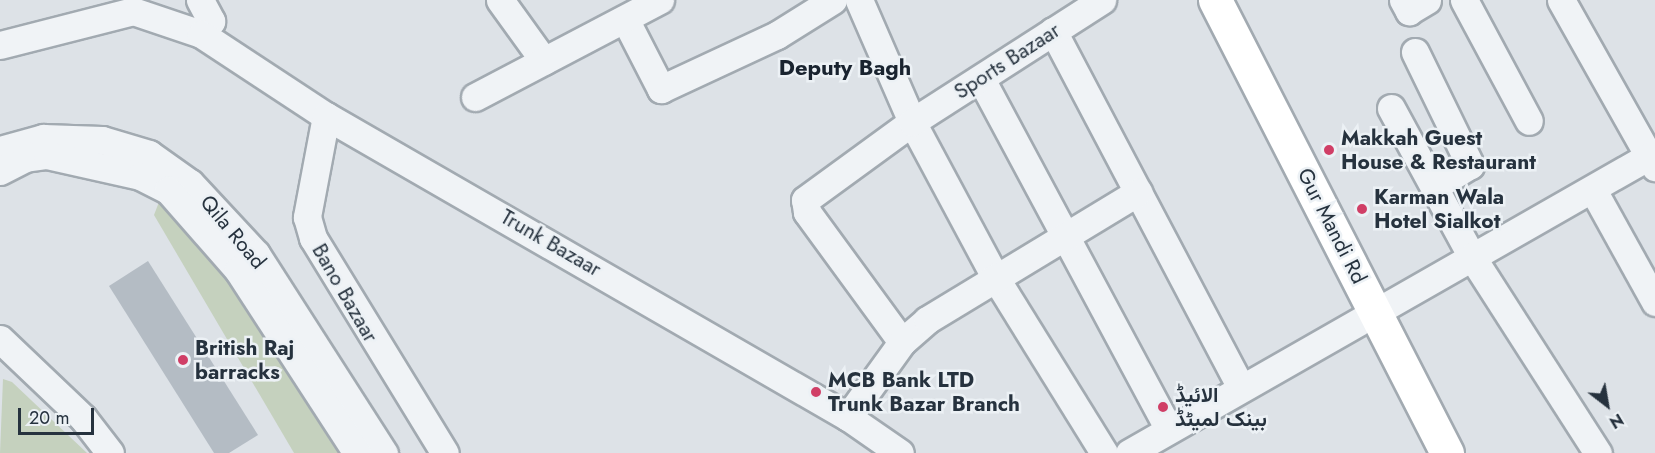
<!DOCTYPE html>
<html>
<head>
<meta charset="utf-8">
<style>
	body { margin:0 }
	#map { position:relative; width:1655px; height:453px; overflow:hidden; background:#dde2e7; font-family:Jost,Vazirmatn,sans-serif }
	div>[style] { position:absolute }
	.green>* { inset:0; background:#c5d1be }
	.building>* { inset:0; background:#b4bcc4 }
	.roads { filter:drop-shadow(2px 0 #a2aab1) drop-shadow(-2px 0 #a2aab1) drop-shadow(0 2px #a2aab1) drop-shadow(0 -2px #a2aab1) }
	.minor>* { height:27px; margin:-13.5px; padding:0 13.5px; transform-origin:13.5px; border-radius:13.5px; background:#f0f3f6 }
	.major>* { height:33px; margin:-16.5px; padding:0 16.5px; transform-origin:16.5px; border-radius:16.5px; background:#fff }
	.dots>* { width:16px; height:16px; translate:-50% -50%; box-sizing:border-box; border:3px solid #ecf1f5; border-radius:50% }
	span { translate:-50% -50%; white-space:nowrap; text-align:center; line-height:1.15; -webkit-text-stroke:5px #ecf1f5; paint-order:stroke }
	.street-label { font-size:21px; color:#26323e }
	.poi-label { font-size:21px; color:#26323e; font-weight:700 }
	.left { translate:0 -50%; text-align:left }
	.neighbourhood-label { font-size:22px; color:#19232f; font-weight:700 }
	.north { position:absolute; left:1577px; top:375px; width:60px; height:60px; -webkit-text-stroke:4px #ecf1f5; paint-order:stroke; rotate:149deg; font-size:16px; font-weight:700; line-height:24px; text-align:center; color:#26323e }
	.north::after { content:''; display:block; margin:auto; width:21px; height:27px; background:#26323e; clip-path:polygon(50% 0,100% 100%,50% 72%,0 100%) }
	.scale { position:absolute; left:18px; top:408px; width:76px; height:27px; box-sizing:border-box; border:3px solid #26323e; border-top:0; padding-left:8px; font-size:18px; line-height:21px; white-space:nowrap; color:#26323e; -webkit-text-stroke:4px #ecf1f5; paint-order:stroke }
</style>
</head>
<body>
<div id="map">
	<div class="green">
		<div style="clip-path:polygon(159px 202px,188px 224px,348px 453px,294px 453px,154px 215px)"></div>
		<div style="clip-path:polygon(3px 379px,12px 382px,87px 453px,0 453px)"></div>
	</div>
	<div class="building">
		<div style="clip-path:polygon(148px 261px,258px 435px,229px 453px,214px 453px,109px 286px)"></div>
	</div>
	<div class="roads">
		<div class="minor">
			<div style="left:200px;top:0;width:24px;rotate:62deg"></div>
			<div style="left:211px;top:21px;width:16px;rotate:128deg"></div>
			<div style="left:500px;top:0;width:75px;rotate:54.2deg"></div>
			<div style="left:859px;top:0;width:133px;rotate:66.5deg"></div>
			<div style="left:912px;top:122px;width:176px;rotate:61.8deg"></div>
			<div style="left:995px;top:277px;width:207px;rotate:58.2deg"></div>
			<div style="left:1403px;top:0;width:13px;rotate:61deg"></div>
			<div style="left:1409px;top:11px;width:21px;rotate:-31deg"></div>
			<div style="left:1464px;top:0;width:137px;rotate:61.8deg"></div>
			<div style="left:1561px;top:0;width:192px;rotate:60.6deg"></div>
			<div style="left:625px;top:19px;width:79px;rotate:62.8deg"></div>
			<div style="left:661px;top:89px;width:128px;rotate:-25deg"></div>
			<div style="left:777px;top:35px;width:66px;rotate:-32deg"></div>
			<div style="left:1053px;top:31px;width:401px;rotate:62.2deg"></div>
			<div style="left:0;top:45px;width:137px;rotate:-14.3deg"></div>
			<div style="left:133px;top:11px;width:72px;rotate:18.7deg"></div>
			<div style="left:201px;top:34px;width:149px;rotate:33.3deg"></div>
			<div style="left:326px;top:116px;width:603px;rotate:29.97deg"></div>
			<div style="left:848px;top:417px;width:63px;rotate:34.7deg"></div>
			<div style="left:1415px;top:52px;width:126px;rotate:64deg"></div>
			<div style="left:1470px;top:165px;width:42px;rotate:148.6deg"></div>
			<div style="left:981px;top:79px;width:397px;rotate:61.8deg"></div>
			<div style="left:475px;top:97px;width:209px;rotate:-27.7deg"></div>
			<div style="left:1391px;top:108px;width:170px;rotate:61.5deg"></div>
			<div style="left:1472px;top:257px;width:233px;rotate:57.3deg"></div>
			<div style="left:326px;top:116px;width:103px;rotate:100.7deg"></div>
			<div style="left:307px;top:217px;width:22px;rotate:74deg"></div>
			<div style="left:313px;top:238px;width:252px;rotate:58.5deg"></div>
			<div style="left:0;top:150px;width:45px;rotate:-15.6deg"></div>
			<div style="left:43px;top:138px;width:59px;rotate:1.9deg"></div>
			<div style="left:102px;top:140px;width:49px;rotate:16.6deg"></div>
			<div style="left:149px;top:154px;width:50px;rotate:35.3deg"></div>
			<div style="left:190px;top:183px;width:97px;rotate:47.1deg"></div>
			<div style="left:256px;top:254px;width:237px;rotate:57.3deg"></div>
			<div style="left:0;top:171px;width:28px;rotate:-27deg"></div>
			<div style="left:25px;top:158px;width:22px;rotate:-8deg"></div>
			<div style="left:47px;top:155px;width:95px;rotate:12.7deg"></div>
			<div style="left:140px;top:176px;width:31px;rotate:27deg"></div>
			<div style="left:168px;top:190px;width:106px;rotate:48.8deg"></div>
			<div style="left:238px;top:270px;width:218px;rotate:57deg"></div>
			<div style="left:1593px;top:190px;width:128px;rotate:61deg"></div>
			<div style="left:0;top:339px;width:115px;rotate:43.6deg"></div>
			<div style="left:83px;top:418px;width:44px;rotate:52.4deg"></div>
			<div style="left:902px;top:342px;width:161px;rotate:-126.2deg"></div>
			<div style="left:807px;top:212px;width:12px;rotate:-99deg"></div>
			<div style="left:805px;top:200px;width:132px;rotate:-36.1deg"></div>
			<div style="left:912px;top:122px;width:226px;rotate:-32.7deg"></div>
			<div style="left:848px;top:417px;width:92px;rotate:-54.2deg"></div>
			<div style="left:902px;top:342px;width:33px;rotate:-41deg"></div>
			<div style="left:927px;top:320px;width:247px;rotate:-31.2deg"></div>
			<div style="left:1129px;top:453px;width:599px;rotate:-29.73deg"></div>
		</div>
		<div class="major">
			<div style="left:1215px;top:0;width:509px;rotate:62.88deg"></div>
		</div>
	</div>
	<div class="dots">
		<div style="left:1329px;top:150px;background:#d03e66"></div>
		<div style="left:1362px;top:209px;background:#d03e66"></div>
		<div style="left:183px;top:360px;background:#d03e66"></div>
		<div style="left:816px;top:392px;background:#d03e66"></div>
		<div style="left:1163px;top:407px;background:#d03e66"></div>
	</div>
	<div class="street-label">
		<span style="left:1007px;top:61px;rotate:-33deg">Sports Bazaar</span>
		<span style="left:1332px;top:226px;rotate:63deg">Gur Mandi Rd</span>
		<span style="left:233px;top:232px;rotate:50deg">Qila Road</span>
		<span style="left:551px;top:243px;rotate:30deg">Trunk Bazaar</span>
		<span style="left:345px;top:293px;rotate:60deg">Bano Bazaar</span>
	</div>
	<div class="poi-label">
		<span class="left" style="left:1341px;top:150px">Makkah Guest<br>House &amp; Restaurant</span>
		<span class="left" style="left:1374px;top:209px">Karman Wala<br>Hotel Sialkot</span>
		<span class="left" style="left:195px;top:360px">British Raj<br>barracks</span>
		<span class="left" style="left:828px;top:392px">MCB Bank LTD<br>Trunk Bazar Branch</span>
		<span class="left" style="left:1175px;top:407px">الائیڈ<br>بینک لمیٹڈ</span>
	</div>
	<div class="neighbourhood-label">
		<span style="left:845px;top:68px">Deputy Bagh</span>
	</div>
	<div class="north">N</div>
	<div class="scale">20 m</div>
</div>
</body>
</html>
